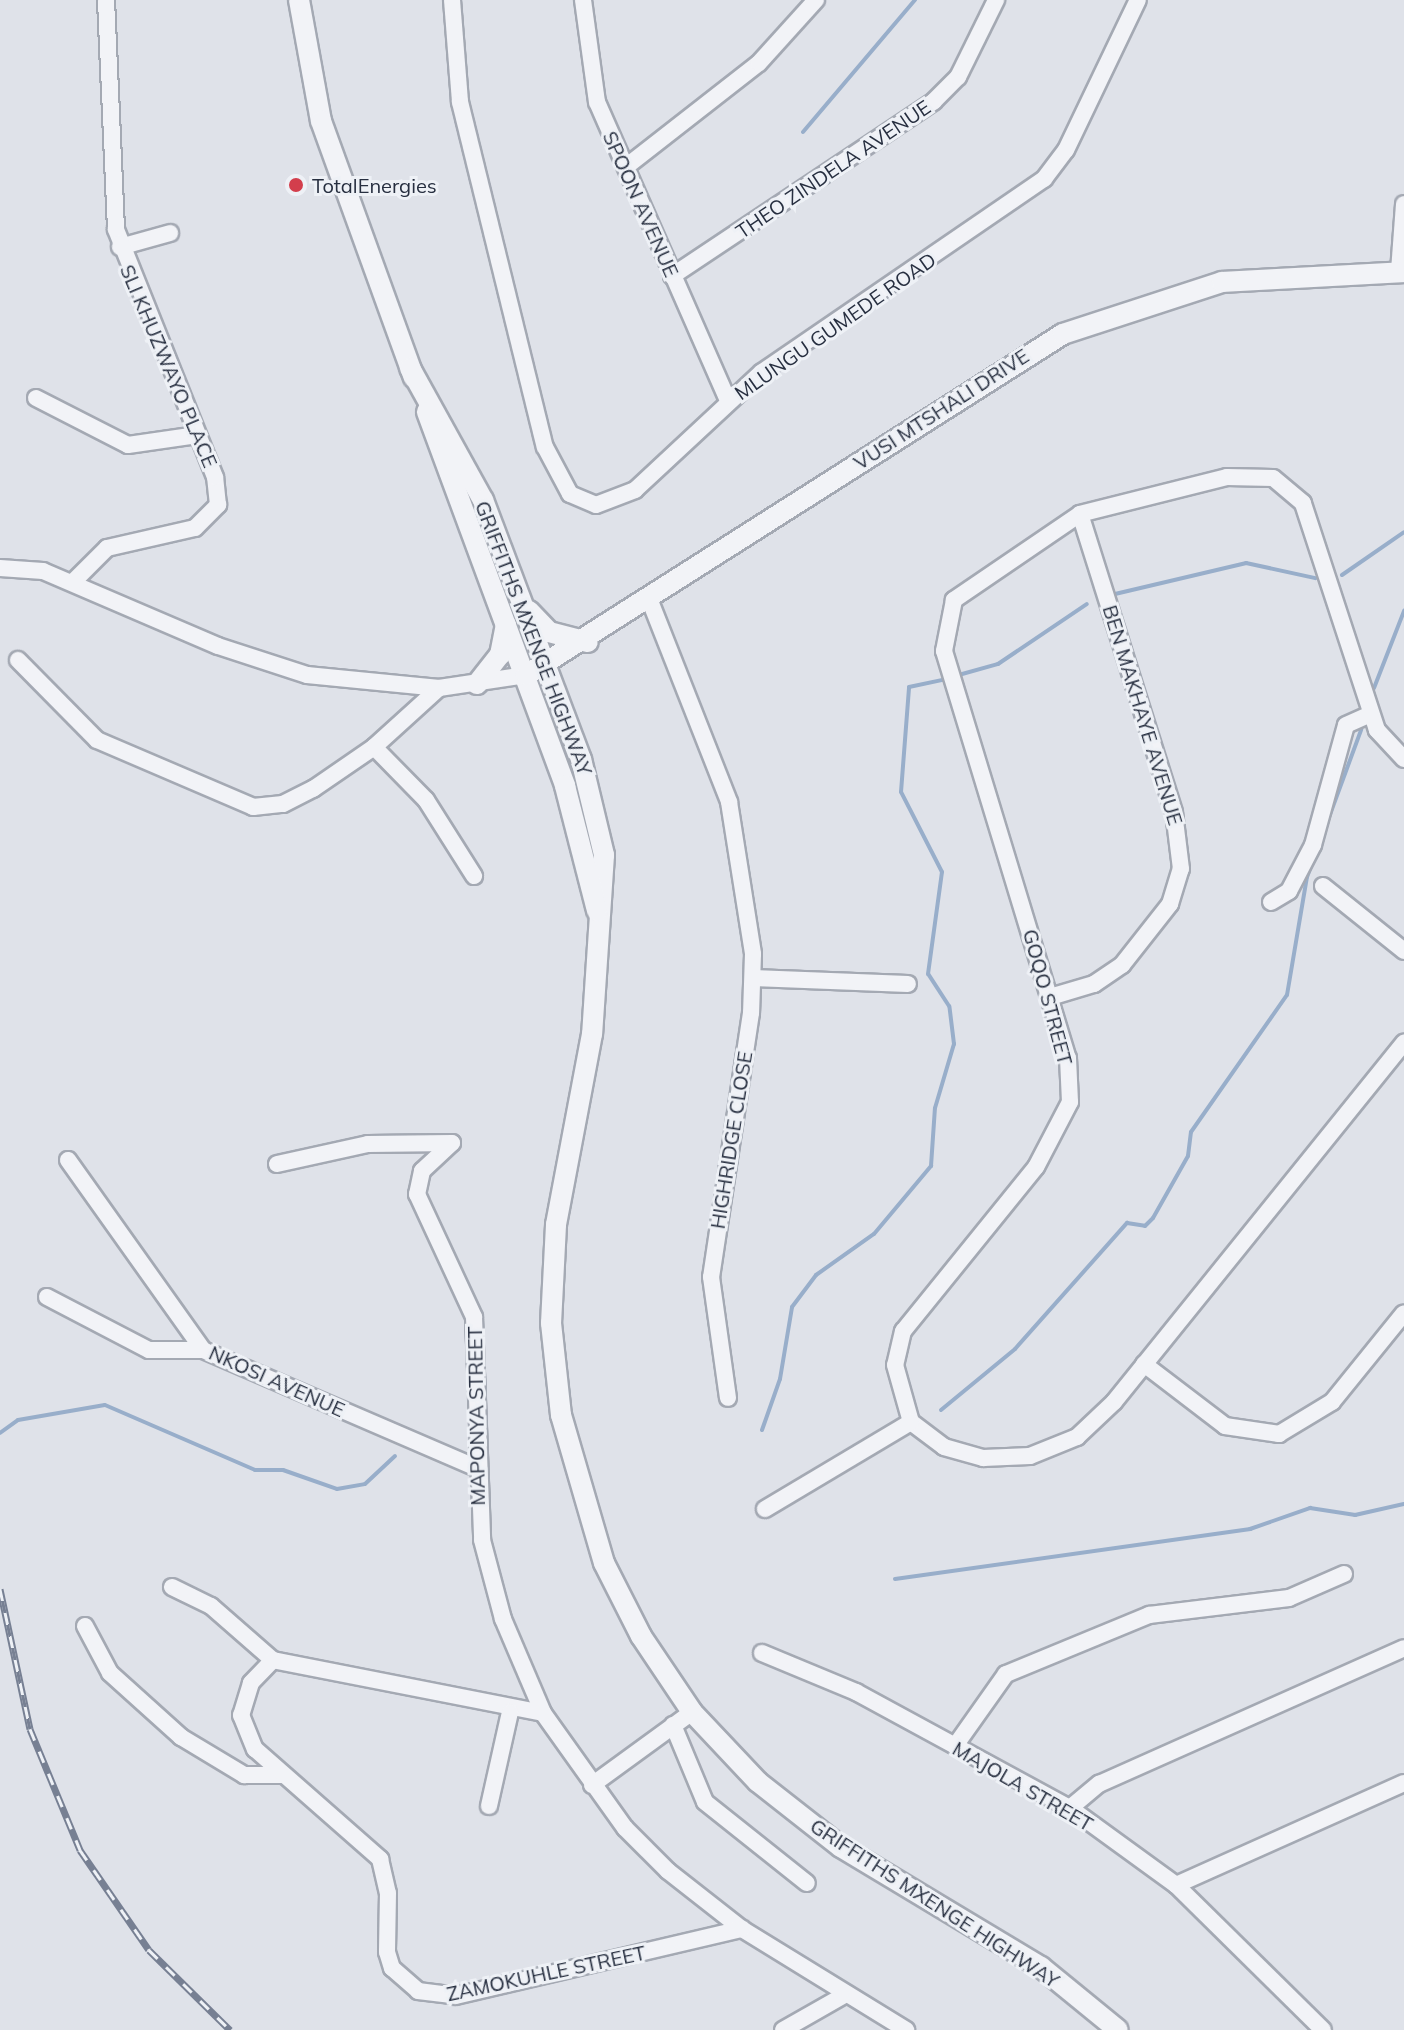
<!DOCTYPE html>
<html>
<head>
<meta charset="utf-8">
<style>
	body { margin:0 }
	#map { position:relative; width:1404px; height:2030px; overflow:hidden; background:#dfe2e9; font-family:Mulish,sans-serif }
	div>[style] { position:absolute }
	.stream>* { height:4px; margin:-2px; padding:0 2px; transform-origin:2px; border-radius:2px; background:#98aeca }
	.roads { filter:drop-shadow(2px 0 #a4a9b3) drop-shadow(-2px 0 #a4a9b3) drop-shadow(0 2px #a4a9b3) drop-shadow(0 -2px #a4a9b3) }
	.minor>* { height:16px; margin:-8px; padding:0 8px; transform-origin:8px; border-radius:8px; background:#f2f3f7 }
	.tertiary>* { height:20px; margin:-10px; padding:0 10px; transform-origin:10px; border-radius:10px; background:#f2f3f7 }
	.rail>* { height:7px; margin-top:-3.5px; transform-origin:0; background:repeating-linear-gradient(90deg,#eef1f6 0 12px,#778093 0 24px); box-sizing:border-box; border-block:2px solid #778093 }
	.dots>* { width:22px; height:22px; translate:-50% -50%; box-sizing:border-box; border:4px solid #eef1f6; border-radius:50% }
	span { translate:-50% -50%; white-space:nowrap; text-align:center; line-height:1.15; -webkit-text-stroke:6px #eef1f6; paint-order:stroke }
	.street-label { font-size:20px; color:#272f40 }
	.poi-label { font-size:20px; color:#272f40 }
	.left { translate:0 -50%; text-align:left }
</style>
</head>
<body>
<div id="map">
	<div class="stream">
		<div style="left:803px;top:132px;width:173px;rotate:-49.7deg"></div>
		<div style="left:1342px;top:575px;width:75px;rotate:-34.7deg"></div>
		<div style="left:1115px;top:594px;width:135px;rotate:-13.3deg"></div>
		<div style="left:1246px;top:563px;width:71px;rotate:12.3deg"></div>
		<div style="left:955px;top:676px;width:45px;rotate:-15.6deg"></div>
		<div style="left:998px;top:664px;width:107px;rotate:-34deg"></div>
		<div style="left:1374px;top:688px;width:83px;rotate:-68.7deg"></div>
		<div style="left:941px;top:1410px;width:96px;rotate:-39.5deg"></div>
		<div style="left:1015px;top:1349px;width:169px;rotate:-48.4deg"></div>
		<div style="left:1127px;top:1223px;width:18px;rotate:9deg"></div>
		<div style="left:1145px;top:1226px;width:11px;rotate:-45deg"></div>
		<div style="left:1153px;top:1218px;width:71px;rotate:-60.6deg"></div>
		<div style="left:1188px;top:1156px;width:24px;rotate:-83deg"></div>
		<div style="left:1191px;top:1132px;width:167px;rotate:-55deg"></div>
		<div style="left:1287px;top:995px;width:120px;rotate:-80.4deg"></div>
		<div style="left:1307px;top:877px;width:157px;rotate:-69.8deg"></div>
		<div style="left:762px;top:1430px;width:54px;rotate:-70.6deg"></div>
		<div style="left:780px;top:1379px;width:73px;rotate:-80.5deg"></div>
		<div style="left:792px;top:1307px;width:40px;rotate:-53deg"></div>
		<div style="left:816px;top:1275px;width:71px;rotate:-35.3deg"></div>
		<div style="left:874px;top:1234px;width:89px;rotate:-50deg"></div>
		<div style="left:931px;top:1166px;width:58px;rotate:-86.1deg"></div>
		<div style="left:935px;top:1108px;width:67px;rotate:-73.5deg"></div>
		<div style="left:954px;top:1044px;width:38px;rotate:-97deg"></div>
		<div style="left:949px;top:1006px;width:38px;rotate:-123deg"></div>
		<div style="left:928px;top:974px;width:103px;rotate:-82.2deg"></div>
		<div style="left:942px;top:872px;width:90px;rotate:-117.1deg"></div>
		<div style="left:901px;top:792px;width:105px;rotate:-85.6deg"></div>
		<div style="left:909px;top:687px;width:38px;rotate:-12deg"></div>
		<div style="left:0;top:1433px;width:22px;rotate:-36deg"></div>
		<div style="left:18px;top:1420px;width:88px;rotate:-9.8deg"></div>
		<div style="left:105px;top:1405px;width:163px;rotate:23.4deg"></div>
		<div style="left:255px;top:1470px;width:28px"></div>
		<div style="left:283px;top:1470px;width:57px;rotate:19.4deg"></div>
		<div style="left:337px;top:1489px;width:28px;rotate:-10deg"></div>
		<div style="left:365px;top:1484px;width:41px;rotate:-43deg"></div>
		<div style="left:895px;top:1579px;width:359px;rotate:-8deg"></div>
		<div style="left:1250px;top:1529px;width:64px;rotate:-19.3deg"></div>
		<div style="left:1310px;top:1508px;width:46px;rotate:8.8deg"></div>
		<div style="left:1355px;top:1515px;width:50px;rotate:-12.7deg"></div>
	</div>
	<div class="roads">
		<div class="minor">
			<div style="left:452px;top:0;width:102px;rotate:85.5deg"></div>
			<div style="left:460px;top:102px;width:355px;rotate:76.2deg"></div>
			<div style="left:545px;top:447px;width:53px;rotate:62deg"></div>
			<div style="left:570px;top:494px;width:28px;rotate:23deg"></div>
			<div style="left:596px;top:505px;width:42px;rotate:-21deg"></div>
			<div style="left:635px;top:490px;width:173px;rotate:-42.9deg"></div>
			<div style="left:762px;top:372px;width:342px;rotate:-34.4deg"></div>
			<div style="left:1044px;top:179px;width:36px;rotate:-53deg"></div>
			<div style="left:1066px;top:150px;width:166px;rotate:-64.4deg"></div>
			<div style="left:583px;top:0;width:103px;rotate:82.2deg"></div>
			<div style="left:597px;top:102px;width:326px;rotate:66.3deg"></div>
			<div style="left:627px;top:166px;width:167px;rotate:-38deg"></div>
			<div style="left:759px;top:63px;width:85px;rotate:-47.9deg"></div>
			<div style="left:120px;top:247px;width:52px;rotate:-15.6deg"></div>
			<div style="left:1399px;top:271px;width:67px;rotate:-85.7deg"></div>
			<div style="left:672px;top:276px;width:315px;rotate:-33.7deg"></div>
			<div style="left:934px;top:101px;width:34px;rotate:-45deg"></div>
			<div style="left:958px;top:77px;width:86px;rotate:-63.7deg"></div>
			<div style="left:36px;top:398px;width:103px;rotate:27.1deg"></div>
			<div style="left:128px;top:445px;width:70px;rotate:-8.2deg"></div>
			<div style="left:0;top:568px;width:43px;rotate:4deg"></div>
			<div style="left:43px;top:571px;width:190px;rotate:23.2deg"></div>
			<div style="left:218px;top:646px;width:94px;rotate:18deg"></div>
			<div style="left:307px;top:675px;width:133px;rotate:5.6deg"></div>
			<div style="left:439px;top:688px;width:88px;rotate:-8.5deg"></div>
			<div style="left:73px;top:582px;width:48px;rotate:-45deg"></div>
			<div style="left:107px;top:548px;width:90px;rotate:-12.8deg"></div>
			<div style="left:195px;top:528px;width:33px;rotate:-45deg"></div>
			<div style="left:218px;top:505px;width:28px;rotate:-96deg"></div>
			<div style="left:215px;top:477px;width:267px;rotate:-111.8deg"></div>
			<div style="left:116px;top:229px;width:229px;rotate:-92.5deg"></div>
			<div style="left:650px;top:601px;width:216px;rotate:68.5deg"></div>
			<div style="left:729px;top:802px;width:154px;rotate:81deg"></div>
			<div style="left:753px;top:954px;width:59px;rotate:91.9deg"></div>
			<div style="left:751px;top:1013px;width:267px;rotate:98.6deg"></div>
			<div style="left:711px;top:1277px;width:122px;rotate:82deg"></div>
			<div style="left:18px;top:660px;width:112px;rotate:45.4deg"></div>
			<div style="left:97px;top:740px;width:170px;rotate:23.2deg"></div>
			<div style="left:253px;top:807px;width:30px;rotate:-6deg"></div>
			<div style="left:283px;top:804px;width:34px;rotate:-27deg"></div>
			<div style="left:313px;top:789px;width:74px;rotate:-34.5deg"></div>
			<div style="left:374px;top:747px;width:88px;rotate:-42.2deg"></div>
			<div style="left:374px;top:747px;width:74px;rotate:45.5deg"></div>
			<div style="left:426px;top:800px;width:90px;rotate:57.7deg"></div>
			<div style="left:1404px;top:759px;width:40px;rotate:-133deg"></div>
			<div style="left:1377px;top:730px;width:239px;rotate:-108.1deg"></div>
			<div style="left:1303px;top:503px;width:39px;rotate:-140deg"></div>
			<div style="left:1273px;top:478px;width:46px;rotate:-178.8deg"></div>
			<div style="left:1227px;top:477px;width:152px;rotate:165.9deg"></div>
			<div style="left:1080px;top:514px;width:153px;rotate:145.7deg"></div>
			<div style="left:954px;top:600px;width:52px;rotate:101.1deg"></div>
			<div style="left:944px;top:651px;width:425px;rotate:73.1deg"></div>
			<div style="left:1068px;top:1058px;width:44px;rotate:87.4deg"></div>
			<div style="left:1070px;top:1102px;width:73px;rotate:117.6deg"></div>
			<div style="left:1036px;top:1167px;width:211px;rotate:129deg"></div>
			<div style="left:903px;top:1331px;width:35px;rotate:103deg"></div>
			<div style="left:895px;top:1365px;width:59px;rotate:74.3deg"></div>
			<div style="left:911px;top:1422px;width:41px;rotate:37.1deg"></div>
			<div style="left:944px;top:1447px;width:41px;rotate:15.8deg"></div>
			<div style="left:983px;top:1458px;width:47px;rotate:-2.4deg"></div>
			<div style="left:1030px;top:1456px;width:51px;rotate:-22deg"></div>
			<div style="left:1077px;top:1437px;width:51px;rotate:-43.4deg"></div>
			<div style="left:1114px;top:1402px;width:462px;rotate:-51.1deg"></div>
			<div style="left:1323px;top:886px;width:104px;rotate:38.7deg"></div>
			<div style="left:1271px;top:902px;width:21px;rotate:-31deg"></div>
			<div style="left:1289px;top:891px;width:52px;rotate:-62.4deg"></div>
			<div style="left:1313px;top:845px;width:124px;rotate:-74.6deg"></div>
			<div style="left:1346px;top:725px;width:27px;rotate:-24deg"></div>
			<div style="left:753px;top:978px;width:155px;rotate:2.2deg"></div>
			<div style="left:1050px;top:997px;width:46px;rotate:-16.5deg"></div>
			<div style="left:1094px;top:984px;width:34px;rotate:-34deg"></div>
			<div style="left:1122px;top:965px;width:78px;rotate:-51.8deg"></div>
			<div style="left:1170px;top:904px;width:37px;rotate:-73deg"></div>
			<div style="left:1181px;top:869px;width:57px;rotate:-97deg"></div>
			<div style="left:1174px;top:812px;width:312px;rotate:-107.5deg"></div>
			<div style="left:452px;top:1143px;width:41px;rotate:137deg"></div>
			<div style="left:422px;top:1171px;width:24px;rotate:102deg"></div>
			<div style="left:417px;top:1194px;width:136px;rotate:65.1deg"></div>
			<div style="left:474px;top:1317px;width:223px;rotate:87.9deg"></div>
			<div style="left:482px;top:1540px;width:82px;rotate:75.1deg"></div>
			<div style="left:503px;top:1619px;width:102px;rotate:66.9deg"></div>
			<div style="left:543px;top:1713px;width:141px;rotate:54.5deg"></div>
			<div style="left:625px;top:1828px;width:61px;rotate:45deg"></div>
			<div style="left:668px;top:1871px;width:94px;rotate:38.1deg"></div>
			<div style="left:742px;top:1929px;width:193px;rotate:31.6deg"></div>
			<div style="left:68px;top:1160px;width:233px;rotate:54.6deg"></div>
			<div style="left:203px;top:1350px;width:296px;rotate:23.3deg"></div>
			<div style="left:277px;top:1164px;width:93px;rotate:-12.4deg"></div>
			<div style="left:368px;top:1144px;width:84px;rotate:-0.7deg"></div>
			<div style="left:47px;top:1297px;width:115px;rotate:27.5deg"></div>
			<div style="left:149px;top:1350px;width:54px"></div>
			<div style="left:1144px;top:1364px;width:102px;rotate:37.4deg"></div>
			<div style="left:1225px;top:1426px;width:55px;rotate:8.4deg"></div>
			<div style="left:1279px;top:1434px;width:62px;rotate:-31.1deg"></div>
			<div style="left:1332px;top:1402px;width:114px;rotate:-51deg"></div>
			<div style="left:765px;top:1509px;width:170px;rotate:-30.8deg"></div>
			<div style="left:172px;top:1587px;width:43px;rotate:26deg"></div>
			<div style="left:211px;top:1606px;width:82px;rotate:41.1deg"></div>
			<div style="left:85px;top:1626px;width:53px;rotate:62deg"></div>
			<div style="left:110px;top:1673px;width:96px;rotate:42deg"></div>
			<div style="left:181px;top:1737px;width:74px;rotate:31.1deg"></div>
			<div style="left:244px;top:1775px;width:38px"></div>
			<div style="left:762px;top:1653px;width:102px;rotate:22.5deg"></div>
			<div style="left:856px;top:1692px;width:243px;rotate:28.5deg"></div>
			<div style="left:1070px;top:1808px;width:131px;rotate:36deg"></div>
			<div style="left:1176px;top:1885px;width:206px;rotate:44.6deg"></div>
			<div style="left:543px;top:1713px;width:275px;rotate:-168.9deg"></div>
			<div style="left:273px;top:1660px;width:32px;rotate:134deg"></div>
			<div style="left:251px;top:1683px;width:34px;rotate:107deg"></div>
			<div style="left:241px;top:1715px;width:37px;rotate:68deg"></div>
			<div style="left:255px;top:1749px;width:167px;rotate:41.3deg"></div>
			<div style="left:380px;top:1859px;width:35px;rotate:77deg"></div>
			<div style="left:388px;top:1893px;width:59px;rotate:91deg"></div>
			<div style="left:387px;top:1952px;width:17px;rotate:73deg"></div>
			<div style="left:392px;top:1968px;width:35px;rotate:41deg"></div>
			<div style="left:418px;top:1991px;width:38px;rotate:7deg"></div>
			<div style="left:456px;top:1996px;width:294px;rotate:-13.2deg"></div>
			<div style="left:673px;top:1725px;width:83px;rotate:67.4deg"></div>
			<div style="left:705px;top:1802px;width:130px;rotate:38.5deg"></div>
			<div style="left:955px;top:1746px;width:88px;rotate:-54.7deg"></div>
			<div style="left:1006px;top:1674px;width:155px;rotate:-22.4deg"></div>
			<div style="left:1149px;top:1615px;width:141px;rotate:-6.9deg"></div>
			<div style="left:1289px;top:1598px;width:60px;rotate:-23.6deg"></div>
			<div style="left:592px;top:1785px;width:124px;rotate:-36.1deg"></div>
			<div style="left:489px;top:1806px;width:96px;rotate:-77.4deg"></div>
			<div style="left:1070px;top:1808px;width:38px;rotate:-40deg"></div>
			<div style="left:1099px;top:1784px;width:334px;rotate:-24deg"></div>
			<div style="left:1176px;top:1885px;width:250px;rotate:-24.1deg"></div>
			<div style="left:783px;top:2030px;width:73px;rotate:-29.7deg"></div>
		</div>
		<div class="tertiary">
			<div style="left:299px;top:0;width:123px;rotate:79.7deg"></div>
			<div style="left:321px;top:121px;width:273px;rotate:70.1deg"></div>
			<div style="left:410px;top:368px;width:151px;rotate:61.1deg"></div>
			<div style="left:483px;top:500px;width:277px;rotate:69.3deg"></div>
			<div style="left:581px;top:759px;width:99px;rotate:76.5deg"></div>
			<div style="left:604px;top:855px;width:179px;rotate:93.8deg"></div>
			<div style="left:592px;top:1034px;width:194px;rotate:100.7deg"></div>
			<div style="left:556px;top:1225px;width:98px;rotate:92.9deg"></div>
			<div style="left:551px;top:1323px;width:93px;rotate:83.8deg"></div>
			<div style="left:561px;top:1415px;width:154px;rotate:73.8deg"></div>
			<div style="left:604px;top:1563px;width:82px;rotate:63.1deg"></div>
			<div style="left:641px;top:1636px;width:92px;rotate:56.1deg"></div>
			<div style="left:692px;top:1712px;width:96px;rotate:46.7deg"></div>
			<div style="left:758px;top:1782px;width:105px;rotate:38.1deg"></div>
			<div style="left:841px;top:1847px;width:233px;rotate:31deg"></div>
			<div style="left:1041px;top:1967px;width:99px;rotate:39.3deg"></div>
			<div style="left:427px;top:412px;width:399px;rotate:69.7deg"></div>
			<div style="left:565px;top:786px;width:129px;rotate:75.6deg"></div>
			<div style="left:529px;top:611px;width:29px;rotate:46deg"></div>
			<div style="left:549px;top:632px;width:40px;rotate:14.4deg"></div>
			<div style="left:526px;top:675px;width:636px;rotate:-32.42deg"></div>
			<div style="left:1063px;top:334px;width:167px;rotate:-18.1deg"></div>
			<div style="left:1222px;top:282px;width:182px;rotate:-3.1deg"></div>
			<div style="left:477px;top:684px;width:37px;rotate:-52deg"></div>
			<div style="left:500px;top:655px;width:31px;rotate:-79deg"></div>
		</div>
	</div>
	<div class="rail">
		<div style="left:0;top:1589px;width:143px;rotate:77.9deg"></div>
		<div style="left:30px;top:1729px;width:131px;rotate:67.5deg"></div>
		<div style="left:80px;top:1850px;width:121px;rotate:55.4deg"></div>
		<div style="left:149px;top:1950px;width:114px;rotate:44.6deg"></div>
	</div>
	<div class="dots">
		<div style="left:296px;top:185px;background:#d33e4c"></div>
	</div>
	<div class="street-label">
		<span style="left:833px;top:169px;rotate:-34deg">THEO ZINDELA AVENUE</span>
		<span style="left:641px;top:204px;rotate:66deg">SPOON AVENUE</span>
		<span style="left:835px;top:326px;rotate:-35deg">MLUNGU GUMEDE ROAD</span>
		<span style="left:169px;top:366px;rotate:67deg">SLI KHUZWAYO PLACE</span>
		<span style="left:941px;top:409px;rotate:-33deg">VUSI MTSHALI DRIVE</span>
		<span style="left:534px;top:638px;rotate:69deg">GRIFFITHS MXENGE HIGHWAY</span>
		<span style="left:1143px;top:715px;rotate:73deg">BEN MAKHAYE AVENUE</span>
		<span style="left:1048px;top:997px;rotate:75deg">GOQO STREET</span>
		<span style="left:731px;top:1140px;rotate:-81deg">HIGHRIDGE CLOSE</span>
		<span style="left:277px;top:1381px;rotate:24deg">NKOSI AVENUE</span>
		<span style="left:476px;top:1416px;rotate:-91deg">MAPONYA STREET</span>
		<span style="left:1023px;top:1786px;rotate:30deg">MAJOLA STREET</span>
		<span style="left:935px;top:1903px;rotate:33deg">GRIFFITHS MXENGE HIGHWAY</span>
		<span style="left:546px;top:1973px;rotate:-12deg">ZAMOKUHLE STREET</span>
	</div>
	<div class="poi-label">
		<span class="left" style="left:312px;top:185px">TotalEnergies</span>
	</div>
</div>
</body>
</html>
